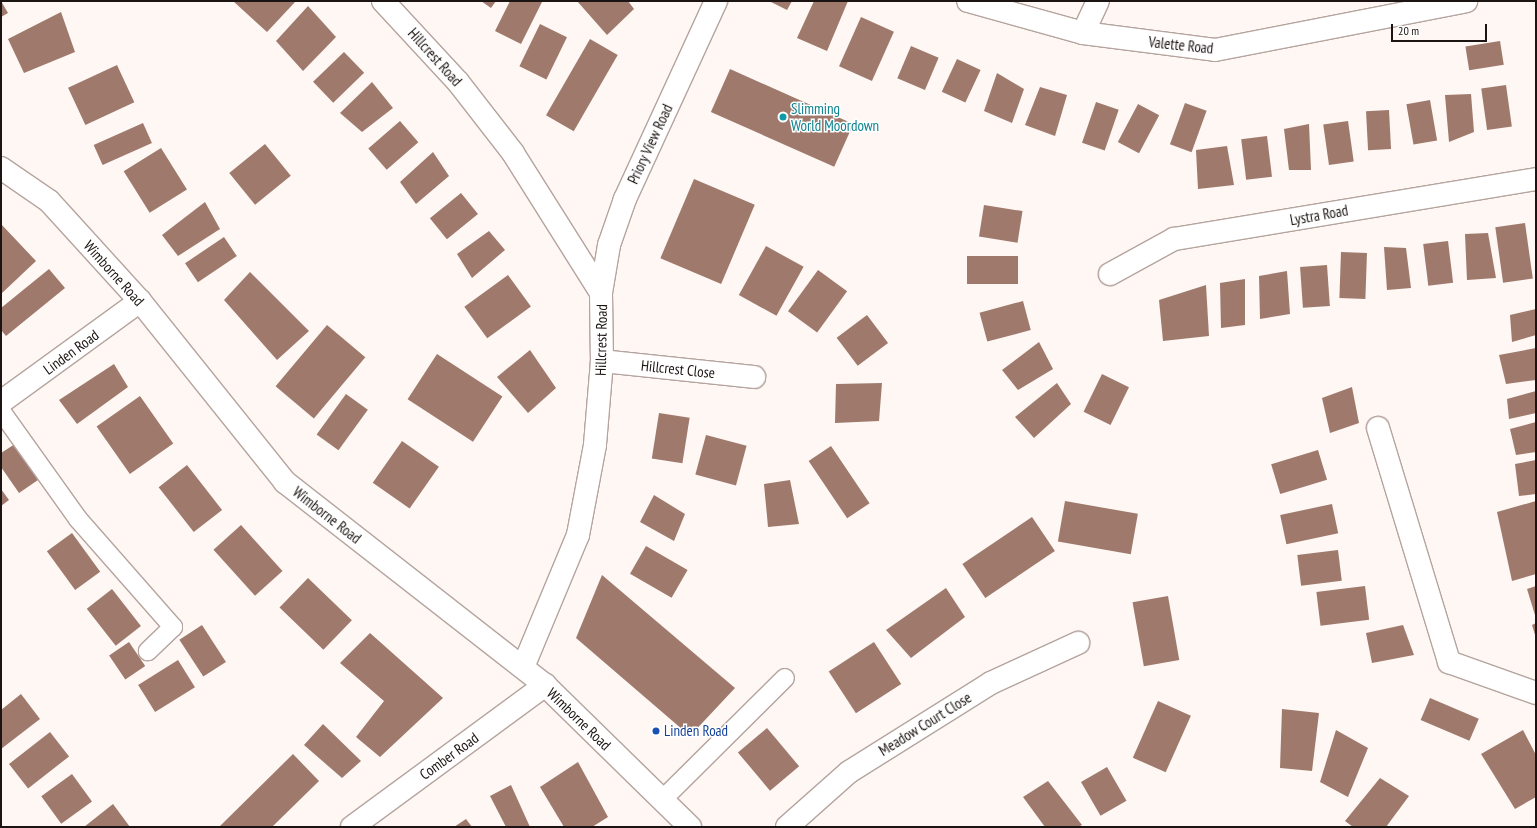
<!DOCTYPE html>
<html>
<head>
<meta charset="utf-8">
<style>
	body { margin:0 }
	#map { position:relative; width:1537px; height:828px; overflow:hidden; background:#fef7f4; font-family:"PT Sans Narrow",sans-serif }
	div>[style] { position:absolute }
	.building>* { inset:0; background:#9f7a6c; transform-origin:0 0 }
	.roads { filter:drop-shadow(1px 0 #b5a49e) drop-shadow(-1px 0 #b5a49e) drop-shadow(0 1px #b5a49e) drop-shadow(0 -1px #b5a49e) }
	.service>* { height:18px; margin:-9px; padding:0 9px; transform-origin:9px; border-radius:9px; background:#fff }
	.minor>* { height:22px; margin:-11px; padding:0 11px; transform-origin:11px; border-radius:11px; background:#fff }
	.tertiary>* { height:22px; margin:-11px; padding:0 11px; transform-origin:11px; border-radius:11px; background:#fff }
	.dots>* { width:11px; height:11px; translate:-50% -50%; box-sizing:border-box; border:2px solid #fff; border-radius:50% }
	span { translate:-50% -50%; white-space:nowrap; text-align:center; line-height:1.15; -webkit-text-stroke:3px #fff; paint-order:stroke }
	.street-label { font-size:15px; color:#1b1412 }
	.culture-label { font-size:15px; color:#0d838f }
	.left { translate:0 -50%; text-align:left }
	.transit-label { font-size:15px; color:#164399 }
	.frame { position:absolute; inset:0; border:2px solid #1b1412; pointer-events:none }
	.scale { position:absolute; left:1391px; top:24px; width:96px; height:18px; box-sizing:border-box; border:2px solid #1b1412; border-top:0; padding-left:5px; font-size:12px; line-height:14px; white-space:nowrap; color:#1b1412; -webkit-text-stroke:3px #fff; paint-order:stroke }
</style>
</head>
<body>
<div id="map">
	<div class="building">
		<div style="clip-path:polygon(1px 1px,8px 13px,1px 17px)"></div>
		<div style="clip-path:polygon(233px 1px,296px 1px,267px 32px)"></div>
		<div style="clip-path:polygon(481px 1px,496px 1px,491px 8px)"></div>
		<div style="clip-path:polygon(510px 1px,542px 2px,521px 44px,495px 31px)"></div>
		<div style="clip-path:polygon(577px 1px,628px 1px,634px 9px,607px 35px)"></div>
		<div style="clip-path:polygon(769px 1px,792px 1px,787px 10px)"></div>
		<div style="clip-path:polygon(814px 1px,848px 1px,827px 51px,797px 38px)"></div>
		<div style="clip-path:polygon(308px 6px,336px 37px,303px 71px,276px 41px)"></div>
		<div style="clip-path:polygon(61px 12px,75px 52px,24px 73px,8px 39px)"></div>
		<div style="left:861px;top:17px;width:36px;height:54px;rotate:24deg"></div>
		<div style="left:540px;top:24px;width:30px;height:47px;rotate:26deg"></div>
		<div style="left:590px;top:39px;width:32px;height:88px;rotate:30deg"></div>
		<div style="left:1500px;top:41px;width:24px;height:35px;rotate:81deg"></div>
		<div style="left:911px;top:46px;width:30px;height:35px;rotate:23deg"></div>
		<div style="left:344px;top:52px;width:29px;height:43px;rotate:46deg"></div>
		<div style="left:957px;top:59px;width:26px;height:36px;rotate:25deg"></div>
		<div style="left:117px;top:65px;width:41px;height:54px;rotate:65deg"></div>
		<div style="left:730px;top:69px;width:135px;height:47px;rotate:24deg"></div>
		<div style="clip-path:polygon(997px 73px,1024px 89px,1012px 123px,984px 111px)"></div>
		<div style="clip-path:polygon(372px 82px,393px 108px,362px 132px,340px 113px)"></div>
		<div style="left:1506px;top:85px;width:42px;height:25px;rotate:82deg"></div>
		<div style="clip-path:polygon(1040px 87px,1067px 95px,1055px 136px,1025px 125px)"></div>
		<div style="clip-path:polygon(1471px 94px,1474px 132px,1449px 142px,1445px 95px)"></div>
		<div style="left:1430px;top:100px;width:41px;height:24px;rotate:80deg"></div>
		<div style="left:1096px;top:102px;width:24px;height:43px;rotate:19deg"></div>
		<div style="left:1185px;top:103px;width:23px;height:44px;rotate:20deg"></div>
		<div style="left:1138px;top:104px;width:24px;height:43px;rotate:28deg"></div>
		<div style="left:1389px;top:110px;width:39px;height:23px;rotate:87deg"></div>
		<div style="left:400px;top:121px;width:28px;height:42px;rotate:49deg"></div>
		<div style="left:1348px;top:121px;width:41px;height:25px;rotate:82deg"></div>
		<div style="left:143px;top:123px;width:22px;height:54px;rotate:66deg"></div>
		<div style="clip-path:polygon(1309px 124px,1311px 170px,1289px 170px,1284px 129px)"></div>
		<div style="left:1267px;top:136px;width:41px;height:26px;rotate:83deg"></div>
		<div style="left:265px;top:144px;width:41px;height:46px;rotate:51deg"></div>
		<div style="clip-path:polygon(1227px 146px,1234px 185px,1198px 189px,1196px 150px)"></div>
		<div style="left:161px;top:148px;width:49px;height:44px;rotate:58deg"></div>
		<div style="clip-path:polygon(433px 152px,449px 176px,416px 204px,400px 182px)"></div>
		<div style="left:694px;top:179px;width:66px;height:86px;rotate:23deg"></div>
		<div style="left:461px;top:193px;width:27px;height:40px;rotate:51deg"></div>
		<div style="clip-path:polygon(205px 202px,220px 229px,178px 256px,162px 235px)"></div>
		<div style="left:984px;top:205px;width:39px;height:32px;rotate:9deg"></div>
		<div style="left:1525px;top:223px;width:56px;height:30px;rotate:82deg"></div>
		<div style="clip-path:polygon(1px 224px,36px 261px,1px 294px)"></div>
		<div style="clip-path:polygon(489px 231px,505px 250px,472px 278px,457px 254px)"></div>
		<div style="clip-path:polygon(1488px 233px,1496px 278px,1467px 280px,1465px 234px)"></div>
		<div style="left:224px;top:237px;width:23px;height:47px;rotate:56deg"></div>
		<div style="left:1448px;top:241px;width:42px;height:25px;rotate:83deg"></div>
		<div style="left:766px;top:246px;width:43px;height:56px;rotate:29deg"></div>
		<div style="clip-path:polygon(1384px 247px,1406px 248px,1411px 288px,1387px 290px)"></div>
		<div style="left:1341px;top:252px;width:26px;height:46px;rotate:2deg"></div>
		<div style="left:967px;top:256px;width:51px;height:28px"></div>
		<div style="left:1327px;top:265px;width:41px;height:27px;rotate:86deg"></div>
		<div style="clip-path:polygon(49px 269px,65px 288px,6px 336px,1px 330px,1px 308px)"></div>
		<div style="left:818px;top:270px;width:36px;height:51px;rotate:36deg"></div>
		<div style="clip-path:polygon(1287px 271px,1290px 314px,1260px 319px,1259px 276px)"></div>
		<div style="clip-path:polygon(250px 272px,309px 331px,277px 360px,224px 300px)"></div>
		<div style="left:508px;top:275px;width:39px;height:54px;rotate:54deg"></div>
		<div style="clip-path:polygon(1245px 279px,1245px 325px,1221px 328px,1220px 283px)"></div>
		<div style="clip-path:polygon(1206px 285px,1209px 336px,1163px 341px,1159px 300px)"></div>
		<div style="left:1023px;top:301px;width:30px;height:45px;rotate:75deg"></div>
		<div style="clip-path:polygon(1536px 309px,1536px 335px,1512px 342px,1510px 315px)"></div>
		<div style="left:867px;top:315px;width:35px;height:38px;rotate:53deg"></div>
		<div style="left:327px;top:325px;width:50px;height:80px;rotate:40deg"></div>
		<div style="clip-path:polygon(1039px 342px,1053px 369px,1018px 390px,1002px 370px)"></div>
		<div style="clip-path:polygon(1536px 348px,1536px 380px,1506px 384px,1499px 355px)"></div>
		<div style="clip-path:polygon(530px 350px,556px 388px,528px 413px,497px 377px)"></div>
		<div style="left:437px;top:354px;width:78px;height:54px;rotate:33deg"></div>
		<div style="clip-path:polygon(114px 364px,128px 387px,77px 424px,59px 400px)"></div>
		<div style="left:1102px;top:374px;width:30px;height:42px;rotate:26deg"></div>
		<div style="clip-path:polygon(882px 383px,879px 421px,835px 423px,836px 384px)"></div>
		<div style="clip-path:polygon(1057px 383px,1071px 404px,1034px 438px,1015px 417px)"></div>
		<div style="clip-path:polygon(1352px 387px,1359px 423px,1330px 433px,1322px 398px)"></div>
		<div style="clip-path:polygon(1536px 391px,1536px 413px,1509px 419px,1507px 399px)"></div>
		<div style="left:346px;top:394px;width:27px;height:50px;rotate:36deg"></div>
		<div style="left:140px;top:396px;width:58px;height:53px;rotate:55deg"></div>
		<div style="left:659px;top:413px;width:31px;height:46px;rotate:9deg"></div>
		<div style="clip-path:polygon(1536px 422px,1536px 452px,1516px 455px,1510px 429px)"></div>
		<div style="left:706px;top:435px;width:42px;height:41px;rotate:15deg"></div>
		<div style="left:402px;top:441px;width:45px;height:51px;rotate:35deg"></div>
		<div style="clip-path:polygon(15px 444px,38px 480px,19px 493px,1px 467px,1px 453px)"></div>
		<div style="left:831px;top:446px;width:69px;height:27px;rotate:56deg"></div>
		<div style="left:1318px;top:450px;width:31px;height:49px;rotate:73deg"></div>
		<div style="clip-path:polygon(1536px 460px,1536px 494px,1519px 496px,1515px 464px)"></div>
		<div style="left:187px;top:465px;width:57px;height:36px;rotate:52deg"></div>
		<div style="clip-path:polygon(790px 480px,799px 524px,768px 527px,764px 484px)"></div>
		<div style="clip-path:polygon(1px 489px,9px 500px,1px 506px)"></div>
		<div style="clip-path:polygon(654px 495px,685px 514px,674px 541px,640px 522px)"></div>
		<div style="left:1065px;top:501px;width:74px;height:41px;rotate:10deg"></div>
		<div style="clip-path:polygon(1536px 501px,1536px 574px,1512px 581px,1497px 512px)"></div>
		<div style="left:1332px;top:504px;width:30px;height:53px;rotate:78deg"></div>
		<div style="left:1032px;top:517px;width:41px;height:84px;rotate:56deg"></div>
		<div style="left:241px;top:525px;width:62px;height:37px;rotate:48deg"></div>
		<div style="left:72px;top:533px;width:48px;height:31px;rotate:54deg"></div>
		<div style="left:646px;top:546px;width:48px;height:32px;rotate:30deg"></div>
		<div style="left:1338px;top:550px;width:31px;height:41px;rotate:83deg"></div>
		<div style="clip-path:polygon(602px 575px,735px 688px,690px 736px,576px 638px)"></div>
		<div style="left:308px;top:578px;width:61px;height:41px;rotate:44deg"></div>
		<div style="left:1365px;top:586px;width:34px;height:49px;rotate:83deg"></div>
		<div style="clip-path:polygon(1536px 586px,1536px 614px,1535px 615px,1527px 589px)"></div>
		<div style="clip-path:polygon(946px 588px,965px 617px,911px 658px,886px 630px)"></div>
		<div style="left:112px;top:589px;width:47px;height:32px;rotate:52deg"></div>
		<div style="left:1168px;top:596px;width:65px;height:36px;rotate:80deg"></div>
		<div style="clip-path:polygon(1536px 623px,1536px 638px,1532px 625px)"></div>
		<div style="left:202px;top:625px;width:44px;height:27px;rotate:57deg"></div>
		<div style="clip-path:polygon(1403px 625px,1414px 655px,1372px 663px,1366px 633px)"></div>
		<div style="clip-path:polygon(370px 633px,443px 698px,380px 757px,356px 737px,384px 701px,340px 663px)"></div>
		<div style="left:129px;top:642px;width:29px;height:24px;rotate:56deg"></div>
		<div style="left:874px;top:642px;width:50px;height:54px;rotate:57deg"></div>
		<div style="left:178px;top:660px;width:32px;height:47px;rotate:58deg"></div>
		<div style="clip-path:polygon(21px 694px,40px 719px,1px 749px,1px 710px)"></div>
		<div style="left:1430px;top:698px;width:53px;height:24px;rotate:23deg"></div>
		<div style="left:1158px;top:701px;width:36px;height:62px;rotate:24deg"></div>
		<div style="clip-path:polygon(1282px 709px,1319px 713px,1312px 771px,1280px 768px)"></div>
		<div style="clip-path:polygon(323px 724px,361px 761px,342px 778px,304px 745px)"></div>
		<div style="left:767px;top:728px;width:50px;height:38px;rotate:50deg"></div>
		<div style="clip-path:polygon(1336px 730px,1368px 748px,1348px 797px,1320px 782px)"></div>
		<div style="clip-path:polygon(1523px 730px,1536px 755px,1536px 797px,1515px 809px,1481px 754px)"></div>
		<div style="left:50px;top:732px;width:31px;height:52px;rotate:52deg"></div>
		<div style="clip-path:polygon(293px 754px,319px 781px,272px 827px,219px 827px)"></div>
		<div style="clip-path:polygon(578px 762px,608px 817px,592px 827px,564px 827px,540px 787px)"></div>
		<div style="left:1107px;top:767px;width:39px;height:30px;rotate:60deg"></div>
		<div style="left:72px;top:774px;width:34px;height:38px;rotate:54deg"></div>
		<div style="clip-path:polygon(1380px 778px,1409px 796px,1386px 827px,1353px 827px,1345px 821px)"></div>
		<div style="clip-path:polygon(1048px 781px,1082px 825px,1078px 827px,1045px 827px,1023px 797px)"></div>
		<div style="clip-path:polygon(511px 785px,530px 827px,506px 827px,490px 796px)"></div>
		<div style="clip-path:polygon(113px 804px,130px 827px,84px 827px)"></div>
		<div style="clip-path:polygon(466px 819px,472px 827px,454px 827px)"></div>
	</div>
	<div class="roads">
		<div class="service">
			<div style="left:1px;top:411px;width:133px;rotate:54.5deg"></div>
			<div style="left:78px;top:519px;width:144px;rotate:48.7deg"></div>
			<div style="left:173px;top:627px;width:35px;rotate:136deg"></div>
			<div style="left:662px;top:800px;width:173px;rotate:-44.8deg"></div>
		</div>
		<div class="minor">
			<div style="left:383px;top:1px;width:110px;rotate:47.2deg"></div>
			<div style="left:458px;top:82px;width:90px;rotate:52.2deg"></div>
			<div style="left:513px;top:153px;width:165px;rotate:57.8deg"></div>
			<div style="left:601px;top:293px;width:68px;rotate:89.2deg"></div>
			<div style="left:602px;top:361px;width:84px;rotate:94.8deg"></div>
			<div style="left:595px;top:445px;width:92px;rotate:100.7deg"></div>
			<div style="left:578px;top:535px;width:143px;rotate:112.6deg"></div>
			<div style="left:968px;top:1px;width:119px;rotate:15.5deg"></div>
			<div style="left:1083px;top:33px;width:133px;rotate:7.3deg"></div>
			<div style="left:1215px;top:50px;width:256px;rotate:-11deg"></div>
			<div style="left:1083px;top:33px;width:35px;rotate:-65deg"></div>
			<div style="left:1110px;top:274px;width:73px;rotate:-28.7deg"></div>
			<div style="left:1174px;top:239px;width:367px;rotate:-9.4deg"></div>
			<div style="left:601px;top:293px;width:49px;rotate:-80.5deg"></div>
			<div style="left:609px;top:245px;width:49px;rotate:-70.8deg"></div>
			<div style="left:625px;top:199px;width:218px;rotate:-65.3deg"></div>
			<div style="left:602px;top:361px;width:153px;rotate:6deg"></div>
			<div style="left:1px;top:402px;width:172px;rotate:-36deg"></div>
			<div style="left:1378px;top:428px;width:245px;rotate:73.1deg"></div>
			<div style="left:1449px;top:662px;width:92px;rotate:19.6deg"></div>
			<div style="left:352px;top:827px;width:240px;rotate:-36.3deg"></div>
			<div style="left:787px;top:827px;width:83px;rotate:-41.6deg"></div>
			<div style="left:849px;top:772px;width:168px;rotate:-32.1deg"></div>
			<div style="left:991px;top:683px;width:96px;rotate:-24.7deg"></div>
		</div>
		<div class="tertiary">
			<div style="left:1px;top:168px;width:58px;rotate:34.5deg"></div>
			<div style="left:49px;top:201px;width:135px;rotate:47.7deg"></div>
			<div style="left:140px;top:301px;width:232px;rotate:51.3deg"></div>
			<div style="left:285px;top:482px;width:330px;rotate:38deg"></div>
			<div style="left:545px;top:685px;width:203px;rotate:44.4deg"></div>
		</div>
	</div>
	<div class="dots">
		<div style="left:783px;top:117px;background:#0f9aa8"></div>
		<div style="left:656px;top:731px;background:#1a4fb4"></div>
	</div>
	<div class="street-label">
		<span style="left:1181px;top:45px;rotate:6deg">Valette Road</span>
		<span style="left:435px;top:57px;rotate:48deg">Hillcrest Road</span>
		<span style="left:650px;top:144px;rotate:-65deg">Priory View Road</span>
		<span style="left:1319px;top:215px;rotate:-10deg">Lystra Road</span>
		<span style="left:114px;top:273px;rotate:48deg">Wimborne Road</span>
		<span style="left:601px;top:340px;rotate:-89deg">Hillcrest Road</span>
		<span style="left:71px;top:352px;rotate:-36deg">Linden Road</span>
		<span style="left:678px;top:369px;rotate:6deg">Hillcrest Close</span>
		<span style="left:327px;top:515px;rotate:38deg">Wimborne Road</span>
		<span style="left:579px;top:719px;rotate:44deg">Wimborne Road</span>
		<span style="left:925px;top:724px;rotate:-32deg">Meadow Court Close</span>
		<span style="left:449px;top:756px;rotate:-36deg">Comber Road</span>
	</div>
	<div class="culture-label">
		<span class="left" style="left:791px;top:117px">Slimming<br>World Moordown</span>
	</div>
	<div class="transit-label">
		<span class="left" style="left:664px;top:731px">Linden Road</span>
	</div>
	<div class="frame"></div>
	<div class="scale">20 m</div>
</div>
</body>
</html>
